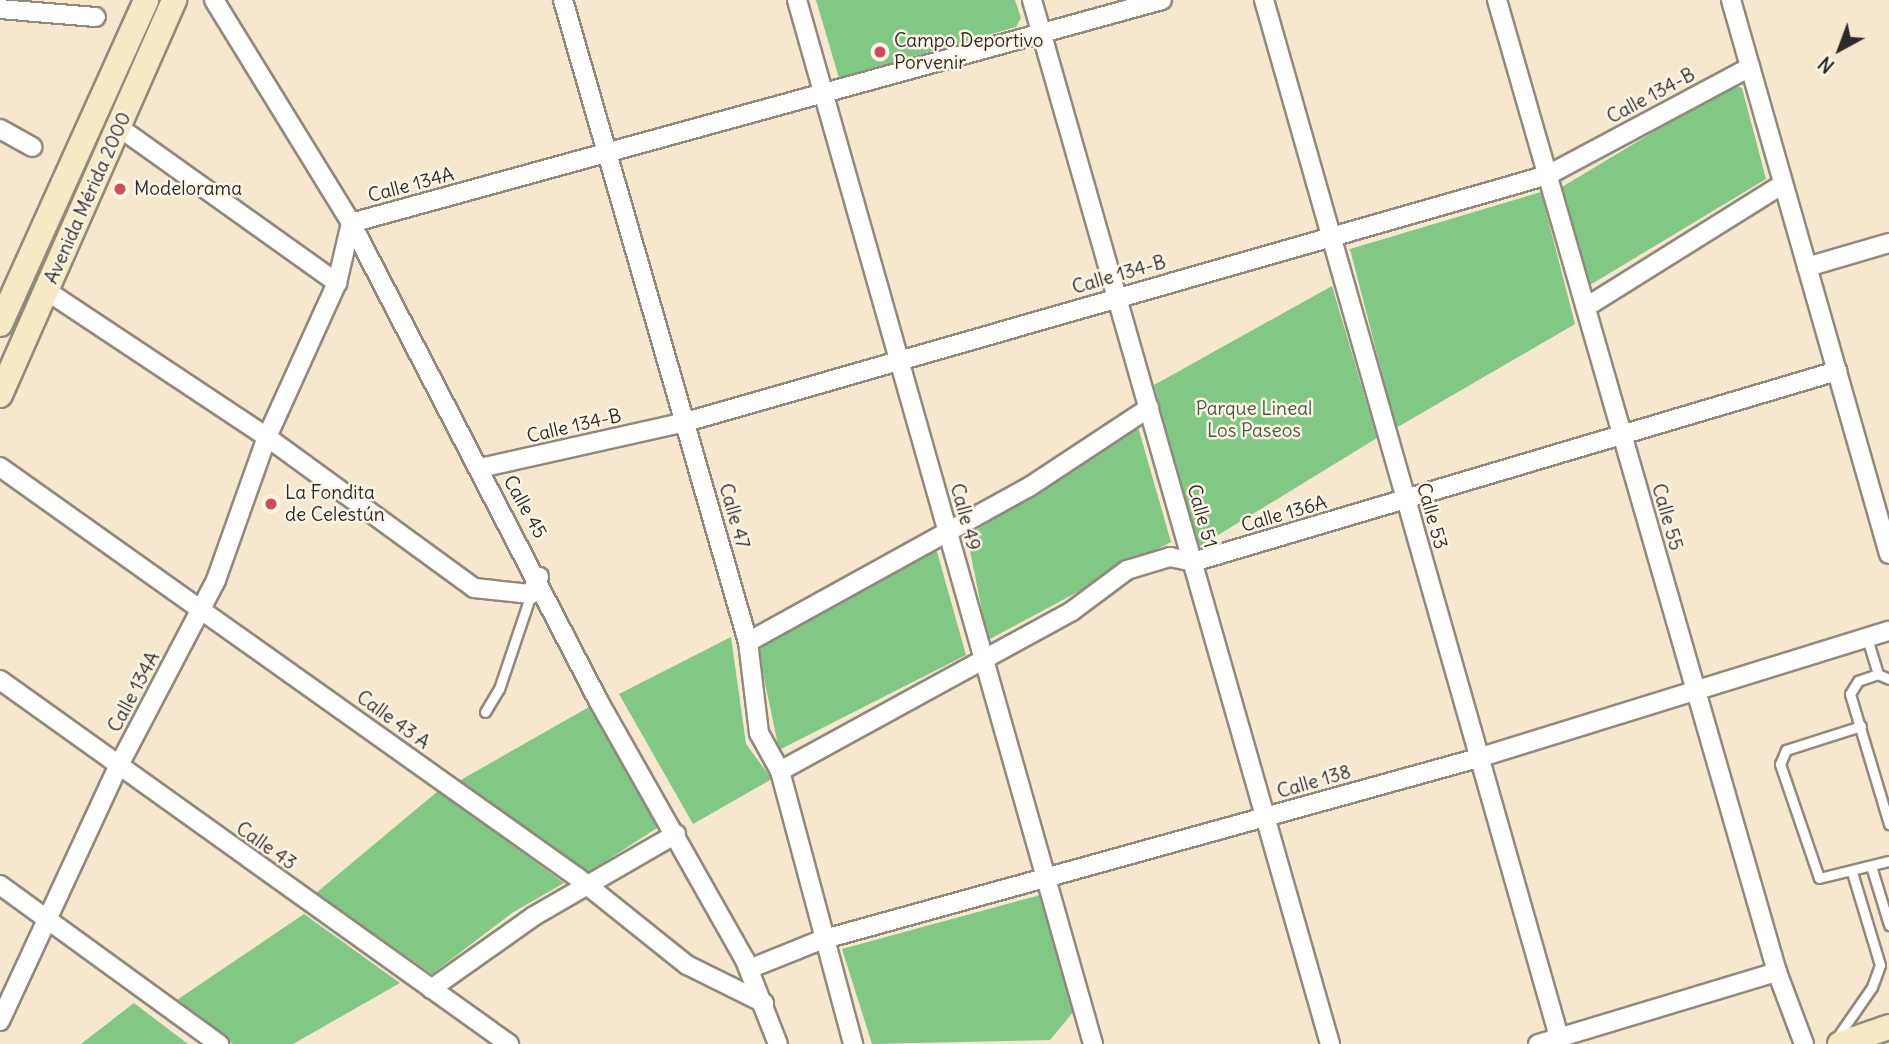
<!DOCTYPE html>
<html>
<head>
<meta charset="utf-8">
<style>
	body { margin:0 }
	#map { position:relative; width:1889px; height:1044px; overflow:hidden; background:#f6e7ce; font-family:Delius,sans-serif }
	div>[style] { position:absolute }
	.green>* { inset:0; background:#81c884 }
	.roads { filter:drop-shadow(2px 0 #90897c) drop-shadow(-2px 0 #90897c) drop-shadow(0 2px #90897c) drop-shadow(0 -2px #90897c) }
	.lane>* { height:9px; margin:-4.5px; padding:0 4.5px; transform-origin:4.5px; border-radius:4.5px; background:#fff }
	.street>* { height:18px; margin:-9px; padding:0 9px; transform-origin:9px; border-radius:9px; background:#fff }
	.secondary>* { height:24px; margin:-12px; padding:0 12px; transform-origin:12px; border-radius:12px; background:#f7e9c3 }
	.dots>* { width:19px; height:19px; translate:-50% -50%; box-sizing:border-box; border:4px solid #fcf5e5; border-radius:50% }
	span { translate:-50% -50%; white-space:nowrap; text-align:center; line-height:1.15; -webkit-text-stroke:5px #fcf5e5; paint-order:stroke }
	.poi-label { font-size:19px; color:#2b2b2b }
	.left { translate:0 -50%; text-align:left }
	.street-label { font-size:19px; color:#2b2b2b }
	.park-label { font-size:19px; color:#455a46 }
	.north { position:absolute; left:1805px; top:14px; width:70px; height:70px; -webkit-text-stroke:5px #fcf5e5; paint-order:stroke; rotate:221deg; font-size:19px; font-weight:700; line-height:28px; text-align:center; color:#2b2b2b }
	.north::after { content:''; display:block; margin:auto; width:24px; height:32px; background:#2b2b2b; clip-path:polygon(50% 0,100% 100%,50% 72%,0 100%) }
</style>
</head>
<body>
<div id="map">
	<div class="green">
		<div style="clip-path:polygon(816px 0,1015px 0,1021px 18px,1016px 27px,839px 78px)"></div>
		<div style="clip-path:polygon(1733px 84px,1742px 88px,1766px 179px,1585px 288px,1557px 190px)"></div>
		<div style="clip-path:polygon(1541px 192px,1575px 324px,1396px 428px,1350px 249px)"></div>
		<div style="clip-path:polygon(1332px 286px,1377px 438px,1197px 548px,1154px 385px)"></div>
		<div style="clip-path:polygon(1138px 427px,1171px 542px,988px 640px,967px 536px)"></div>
		<div style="clip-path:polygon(936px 548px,966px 655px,779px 750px,758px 649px)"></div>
		<div style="clip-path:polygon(731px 637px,746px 744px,772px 779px,693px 824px,619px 694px)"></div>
		<div style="clip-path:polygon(589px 707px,660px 826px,586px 874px,459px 781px)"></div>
		<div style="clip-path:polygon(438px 791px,564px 883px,512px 913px,432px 974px,316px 893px)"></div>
		<div style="clip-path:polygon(1040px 895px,1074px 1011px,1050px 1040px,872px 1044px,842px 949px)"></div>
		<div style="clip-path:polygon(304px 914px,400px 983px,293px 1044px,233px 1044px,174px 1002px)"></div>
		<div style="clip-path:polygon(134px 1003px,188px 1044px,81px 1044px)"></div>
	</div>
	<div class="roads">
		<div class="lane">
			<div style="left:1867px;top:638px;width:38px;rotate:73deg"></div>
			<div style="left:1889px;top:679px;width:12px;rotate:-156deg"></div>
			<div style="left:1878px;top:674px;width:21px;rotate:161deg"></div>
			<div style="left:1858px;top:681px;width:15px;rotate:122deg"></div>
			<div style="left:1850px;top:694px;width:136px;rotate:73.3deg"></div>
			<div style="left:485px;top:712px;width:27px;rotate:-59deg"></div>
			<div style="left:499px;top:689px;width:100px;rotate:-71.4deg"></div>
			<div style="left:1861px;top:726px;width:79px;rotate:162.3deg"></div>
			<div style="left:1786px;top:750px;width:15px;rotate:113deg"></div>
			<div style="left:1780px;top:764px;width:120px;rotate:71.1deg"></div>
			<div style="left:1819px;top:878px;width:72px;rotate:-13.7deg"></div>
			<div style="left:1871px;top:866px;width:62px;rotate:73deg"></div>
			<div style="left:1836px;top:1039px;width:63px;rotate:-55.3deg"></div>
			<div style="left:1872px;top:987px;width:23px;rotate:-70deg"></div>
			<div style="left:1880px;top:965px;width:97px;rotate:-106.8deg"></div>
		</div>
		<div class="street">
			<div style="left:214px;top:0;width:262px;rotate:58.4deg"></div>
			<div style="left:351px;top:223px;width:539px;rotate:62.63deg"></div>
			<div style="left:599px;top:702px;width:296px;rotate:60.5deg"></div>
			<div style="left:745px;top:960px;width:90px;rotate:68.6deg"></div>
			<div style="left:563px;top:0;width:668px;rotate:73.93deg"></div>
			<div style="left:748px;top:642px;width:92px;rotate:83.1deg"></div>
			<div style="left:759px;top:733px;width:43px;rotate:61.1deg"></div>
			<div style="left:780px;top:771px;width:283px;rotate:75deg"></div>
			<div style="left:797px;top:0;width:1085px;rotate:74.17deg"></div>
			<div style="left:1032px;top:0;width:1086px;rotate:74.07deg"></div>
			<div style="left:1264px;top:0;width:1085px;rotate:74.12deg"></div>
			<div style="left:1497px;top:0;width:1012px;rotate:73.93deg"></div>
			<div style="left:1777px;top:972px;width:77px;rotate:69.4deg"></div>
			<div style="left:1731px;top:0;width:576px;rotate:74.08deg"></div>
			<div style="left:0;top:9px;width:96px;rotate:4.8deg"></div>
			<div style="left:120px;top:128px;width:267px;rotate:35.5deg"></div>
			<div style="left:0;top:129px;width:37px;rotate:29deg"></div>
			<div style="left:351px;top:223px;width:841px;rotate:-15.37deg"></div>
			<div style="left:1807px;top:267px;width:85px;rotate:-16.3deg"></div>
			<div style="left:47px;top:291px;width:264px;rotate:33.6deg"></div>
			<div style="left:267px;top:437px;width:256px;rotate:36.1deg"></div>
			<div style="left:474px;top:588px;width:57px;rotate:6deg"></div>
			<div style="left:531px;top:594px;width:19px;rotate:-65deg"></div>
			<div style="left:1586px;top:307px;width:232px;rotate:-32deg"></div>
			<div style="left:0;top:467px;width:708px;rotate:35.4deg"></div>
			<div style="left:577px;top:877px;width:141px;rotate:38.7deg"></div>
			<div style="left:687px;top:965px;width:86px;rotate:26.3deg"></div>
			<div style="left:480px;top:468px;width:211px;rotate:-12.6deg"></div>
			<div style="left:686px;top:422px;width:897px;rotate:-15.99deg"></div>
			<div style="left:1548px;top:175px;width:229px;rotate:-28.1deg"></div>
			<div style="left:748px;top:642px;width:321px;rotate:-28.9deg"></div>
			<div style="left:1029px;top:487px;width:144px;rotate:-33.4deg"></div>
			<div style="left:0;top:680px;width:626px;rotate:35.57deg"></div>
			<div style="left:780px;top:771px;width:333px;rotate:-28.7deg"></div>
			<div style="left:1072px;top:611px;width:69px;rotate:-36.7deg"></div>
			<div style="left:1127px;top:570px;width:45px;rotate:-16.8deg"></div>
			<div style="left:1170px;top:557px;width:24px;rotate:12deg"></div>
			<div style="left:1193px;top:562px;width:672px;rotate:-16.52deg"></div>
			<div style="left:0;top:885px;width:271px;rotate:36deg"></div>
			<div style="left:749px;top:969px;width:78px;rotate:-21.9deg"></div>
			<div style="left:821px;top:940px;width:682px;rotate:-15.48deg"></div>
			<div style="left:1478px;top:758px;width:430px;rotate:-17.2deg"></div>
			<div style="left:431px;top:989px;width:126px;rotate:-35.3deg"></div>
			<div style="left:534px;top:916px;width:164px;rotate:-30deg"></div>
			<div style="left:0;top:1021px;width:280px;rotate:-65.1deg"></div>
			<div style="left:118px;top:767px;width:211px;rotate:-62.3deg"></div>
			<div style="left:216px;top:580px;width:152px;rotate:-70.4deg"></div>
			<div style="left:267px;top:437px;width:169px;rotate:-65.6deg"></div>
			<div style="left:337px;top:283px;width:62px;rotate:-76.9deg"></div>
			<div style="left:1538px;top:1044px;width:250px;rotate:-16.8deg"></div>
		</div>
		<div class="secondary">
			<div style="left:0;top:324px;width:355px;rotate:-65.7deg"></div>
			<div style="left:0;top:395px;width:432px;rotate:-66.2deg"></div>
			<div style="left:1840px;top:1044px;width:52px;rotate:-19.1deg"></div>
		</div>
	</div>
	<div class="dots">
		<div style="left:880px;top:52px;background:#d1495b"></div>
		<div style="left:120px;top:189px;background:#d1495b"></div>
		<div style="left:271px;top:504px;background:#d1495b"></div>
	</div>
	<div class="poi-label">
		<span class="left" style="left:894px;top:52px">Campo Deportivo<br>Porvenir</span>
		<span class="left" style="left:134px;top:189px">Modelorama</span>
		<span class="left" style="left:285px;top:504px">La Fondita<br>de Celestún</span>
	</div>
	<div class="street-label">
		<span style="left:1651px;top:96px;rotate:-28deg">Calle 134-B</span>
		<span style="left:411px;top:185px;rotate:-15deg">Calle 134A</span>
		<span style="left:88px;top:198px;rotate:-66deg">Avenida Mérida 2000</span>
		<span style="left:1119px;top:275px;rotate:-16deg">Calle 134-B</span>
		<span style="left:574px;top:426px;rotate:-13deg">Calle 134-B</span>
		<span style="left:525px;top:507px;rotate:61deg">Calle 45</span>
		<span style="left:1284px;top:514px;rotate:-16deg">Calle 136A</span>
		<span style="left:734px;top:516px;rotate:74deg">Calle 47</span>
		<span style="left:1202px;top:516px;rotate:74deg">Calle 51</span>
		<span style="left:1432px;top:516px;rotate:74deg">Calle 53</span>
		<span style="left:965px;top:517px;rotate:75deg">Calle 49</span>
		<span style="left:1667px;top:517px;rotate:74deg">Calle 55</span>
		<span style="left:134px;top:692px;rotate:-62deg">Calle 134A</span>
		<span style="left:393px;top:720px;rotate:36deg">Calle 43 A</span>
		<span style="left:1314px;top:782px;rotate:-16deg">Calle 138</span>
		<span style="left:266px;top:846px;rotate:35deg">Calle 43</span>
	</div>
	<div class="park-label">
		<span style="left:1254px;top:420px">Parque Lineal<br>Los Paseos</span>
	</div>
	<div class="north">N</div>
</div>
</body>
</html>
